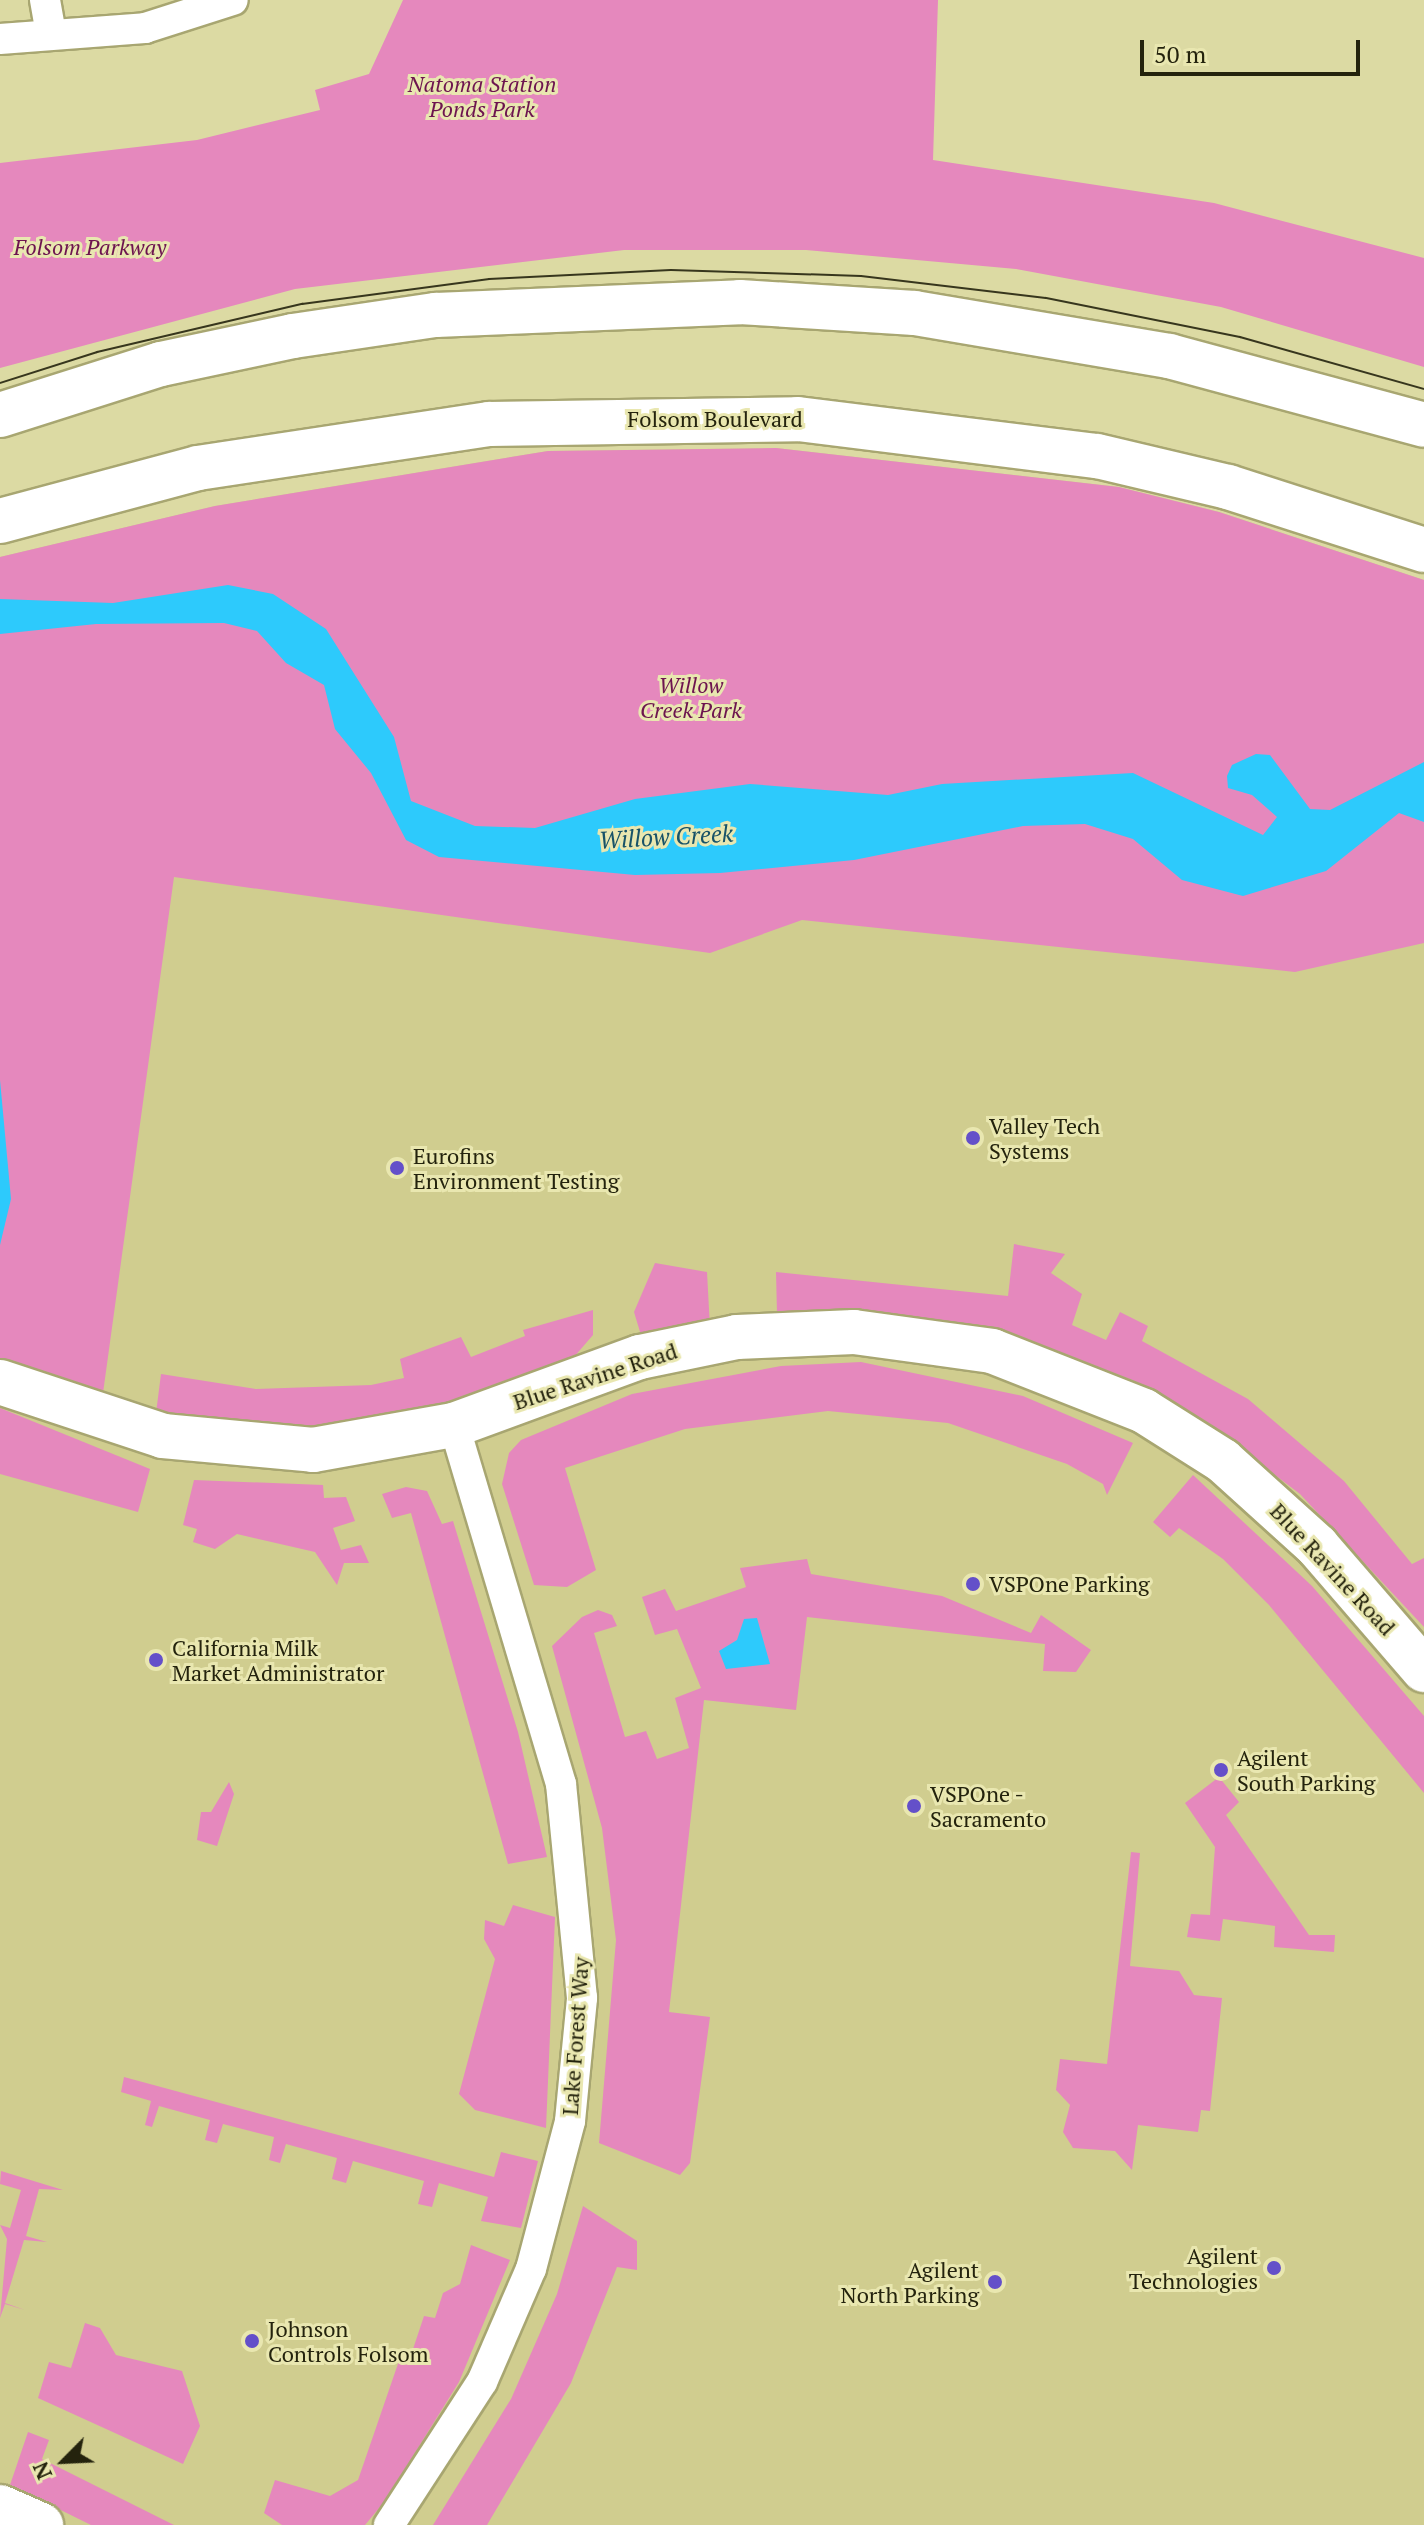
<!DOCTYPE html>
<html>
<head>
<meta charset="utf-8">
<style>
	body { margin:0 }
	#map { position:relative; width:1424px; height:2525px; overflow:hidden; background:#dcdaa3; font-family:"PT Serif",serif }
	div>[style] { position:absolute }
	.built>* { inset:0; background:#d0cd8f }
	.green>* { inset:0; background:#e588bd }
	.water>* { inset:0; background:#2dcafc }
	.roads { filter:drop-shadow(2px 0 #a8a671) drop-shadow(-2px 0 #a8a671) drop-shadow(0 2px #a8a671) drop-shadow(0 -2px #a8a671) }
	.street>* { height:30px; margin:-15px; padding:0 15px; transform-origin:15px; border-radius:15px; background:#fff }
	.secondary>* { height:44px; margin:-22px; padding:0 22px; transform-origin:22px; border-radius:22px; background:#fff }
	.primary>* { height:44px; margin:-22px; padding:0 22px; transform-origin:22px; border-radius:22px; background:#fff }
	.tram>* { height:2px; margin:-1px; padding:0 1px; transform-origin:1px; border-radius:1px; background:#37361d }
	.dots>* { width:22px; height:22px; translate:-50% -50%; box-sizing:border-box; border:4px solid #e9e7b0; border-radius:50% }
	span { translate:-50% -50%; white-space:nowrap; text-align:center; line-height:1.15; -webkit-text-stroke:6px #e9e7b0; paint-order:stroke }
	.park-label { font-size:22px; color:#6d144f; font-style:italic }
	.street-label { font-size:22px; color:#24230d }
	.poi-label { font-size:22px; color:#24230d }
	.left { translate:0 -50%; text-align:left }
	.right { translate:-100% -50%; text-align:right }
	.water-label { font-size:24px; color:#185368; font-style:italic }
	.north { position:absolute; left:24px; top:2421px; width:80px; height:80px; -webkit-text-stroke:6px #e9e7b0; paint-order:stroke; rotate:246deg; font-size:22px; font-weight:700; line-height:32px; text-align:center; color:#24230d }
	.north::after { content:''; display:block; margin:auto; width:28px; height:36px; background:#24230d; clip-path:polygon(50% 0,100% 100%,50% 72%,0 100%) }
	.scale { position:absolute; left:1140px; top:40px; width:220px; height:36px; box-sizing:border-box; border:4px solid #24230d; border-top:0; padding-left:10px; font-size:24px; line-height:28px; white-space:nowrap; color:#24230d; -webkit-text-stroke:6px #e9e7b0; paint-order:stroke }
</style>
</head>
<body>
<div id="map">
	<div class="built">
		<div style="clip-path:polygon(776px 448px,1119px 487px,1219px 512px,1424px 580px,1424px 2525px,0 2525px,0 557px,215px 506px,548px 451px)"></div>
	</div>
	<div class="green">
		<div style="clip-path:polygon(403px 0,938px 0,933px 160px,1214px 203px,1424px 258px,1424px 367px,1221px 307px,1016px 269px,806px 250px,624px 250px,295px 289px,0 368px,0 163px,197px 140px,320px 110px,315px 90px,369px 74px)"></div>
		<div style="clip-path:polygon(776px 448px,1119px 487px,1219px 512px,1424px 580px,1424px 943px,1295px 972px,802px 920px,710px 953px,174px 877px,103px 1393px,0 1360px,0 557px,215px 506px,548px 451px)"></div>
		<div style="clip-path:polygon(1014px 1244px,1065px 1254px,1051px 1273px,1082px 1294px,1072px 1325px,1106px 1340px,1120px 1312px,1148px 1326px,1142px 1341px,1248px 1399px,1344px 1481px,1412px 1564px,1424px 1558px,1424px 1627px,1300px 1494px,1194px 1414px,1132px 1380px,1026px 1341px,777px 1314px,776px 1272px,1008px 1296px)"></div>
		<div style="clip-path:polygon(655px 1263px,707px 1272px,710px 1328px,644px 1345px,634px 1312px)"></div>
		<div style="clip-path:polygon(593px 1310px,593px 1335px,574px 1357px,437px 1408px,315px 1432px,156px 1413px,161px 1374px,256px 1389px,371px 1385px,404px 1378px,400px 1359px,461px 1337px,471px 1357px,525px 1336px,523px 1330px)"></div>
		<div style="clip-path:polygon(861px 1362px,1023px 1396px,1133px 1443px,1107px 1495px,1103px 1484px,1067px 1464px,948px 1423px,828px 1411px,685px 1429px,565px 1468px,596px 1570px,567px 1587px,534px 1585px,502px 1484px,509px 1453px,521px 1440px,632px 1394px,781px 1366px)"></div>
		<div style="clip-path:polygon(0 1408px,150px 1469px,138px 1512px,0 1474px)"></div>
		<div style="clip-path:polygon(1193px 1475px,1312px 1586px,1424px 1716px,1424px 1793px,1269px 1605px,1223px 1559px,1179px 1528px,1170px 1537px,1153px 1522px)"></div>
		<div style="clip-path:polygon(194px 1480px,323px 1485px,324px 1498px,346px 1497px,355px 1521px,333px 1528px,341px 1550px,361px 1545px,369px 1563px,344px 1563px,337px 1585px,315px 1552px,237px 1534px,215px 1549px,193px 1542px,197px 1529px,183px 1525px)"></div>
		<div style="clip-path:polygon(406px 1487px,427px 1491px,442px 1524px,453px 1521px,518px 1732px,547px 1857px,508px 1864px,411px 1513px,392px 1518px,382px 1494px)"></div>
		<div style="clip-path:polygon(807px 1559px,811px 1574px,942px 1596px,1031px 1633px,1041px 1615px,1091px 1650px,1076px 1672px,1043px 1671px,1045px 1644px,807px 1617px,796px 1710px,704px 1700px,669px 2012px,710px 2017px,690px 2163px,680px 2175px,599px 2143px,616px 1940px,602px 1828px,552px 1646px,582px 1617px,598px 1610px,612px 1615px,617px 1626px,594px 1633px,625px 1737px,646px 1731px,657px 1759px,689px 1748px,675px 1698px,701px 1688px,677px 1629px,655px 1635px,642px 1597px,665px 1589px,676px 1611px,746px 1587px,740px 1568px)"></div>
		<div style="clip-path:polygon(1219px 1777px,1239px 1802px,1226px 1815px,1309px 1935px,1335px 1935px,1334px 1952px,1274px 1947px,1275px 1926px,1223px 1919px,1220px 1941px,1187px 1937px,1191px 1914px,1210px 1915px,1215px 1847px,1185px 1803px)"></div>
		<div style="clip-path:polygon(229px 1782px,234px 1794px,217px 1846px,197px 1840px,201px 1812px,211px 1812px)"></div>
		<div style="clip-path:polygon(1131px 1852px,1140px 1853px,1130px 1966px,1179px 1971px,1194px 1995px,1222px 1998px,1210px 2111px,1201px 2110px,1198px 2132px,1138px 2125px,1132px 2170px,1115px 2151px,1073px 2148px,1063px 2132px,1070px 2105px,1056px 2090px,1060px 2059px,1107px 2064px)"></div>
		<div style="clip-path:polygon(513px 1905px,555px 1917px,546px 2128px,475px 2110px,459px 2094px,495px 1959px,484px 1939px,485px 1920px,504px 1926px)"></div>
		<div style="clip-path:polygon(124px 2077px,494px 2177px,501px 2152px,538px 2161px,521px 2228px,481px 2221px,488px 2197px,439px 2183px,432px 2207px,418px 2204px,424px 2181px,353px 2161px,346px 2183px,332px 2179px,337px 2158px,286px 2144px,280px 2163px,269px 2160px,274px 2137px,223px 2124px,217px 2143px,205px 2140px,210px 2120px,159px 2106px,152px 2127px,145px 2125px,151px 2101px,121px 2092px)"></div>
		<div style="clip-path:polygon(1px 2171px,63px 2190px,39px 2189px,26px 2236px,47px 2242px,24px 2240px,5px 2303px,25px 2310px,5px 2304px,0 2318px,7px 2239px,0 2225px,10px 2228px,21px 2190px,0 2184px)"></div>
		<div style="clip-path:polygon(583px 2206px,637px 2241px,637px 2270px,617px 2267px,571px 2383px,487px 2525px,433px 2525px,511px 2399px,557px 2294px)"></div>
		<div style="clip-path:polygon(471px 2245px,510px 2260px,459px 2382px,385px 2501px,365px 2525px,282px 2525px,264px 2513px,275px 2480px,330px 2496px,358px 2480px,401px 2355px,410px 2358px,424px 2316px,435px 2318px,443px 2293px,460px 2284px)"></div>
		<div style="clip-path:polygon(85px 2323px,100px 2328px,116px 2355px,182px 2371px,200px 2426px,183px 2464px,38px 2398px,49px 2362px,71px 2368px)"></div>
		<div style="clip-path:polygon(28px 2432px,49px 2440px,42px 2459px,174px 2525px,91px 2525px,10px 2485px)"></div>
	</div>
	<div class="water">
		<div style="clip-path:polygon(228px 585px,273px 594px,326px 629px,394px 737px,411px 801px,475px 826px,535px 828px,635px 799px,750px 784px,888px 795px,942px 784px,1133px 773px,1263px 835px,1277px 817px,1252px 795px,1228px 788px,1227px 776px,1232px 765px,1256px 754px,1270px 755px,1310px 809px,1330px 810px,1424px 762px,1424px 822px,1399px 813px,1326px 871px,1243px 896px,1182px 880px,1133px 839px,1085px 824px,1023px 826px,854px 860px,720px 873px,635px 875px,439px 857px,406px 840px,371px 773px,335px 729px,324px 685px,286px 663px,257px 631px,224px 623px,96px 624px,0 634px,0 599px,113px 603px)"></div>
		<div style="clip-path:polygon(0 1080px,11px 1199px,0 1245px)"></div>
		<div style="clip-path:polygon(757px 1618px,770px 1664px,726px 1669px,719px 1651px,737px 1640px,744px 1619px)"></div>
	</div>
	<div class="roads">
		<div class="street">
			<div style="left:45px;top:0;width:35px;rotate:80deg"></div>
			<div style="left:0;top:39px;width:145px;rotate:-4.3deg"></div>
			<div style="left:145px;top:28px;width:92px;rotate:-17.7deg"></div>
			<div style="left:389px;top:2525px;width:171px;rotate:-57deg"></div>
			<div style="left:482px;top:2382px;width:123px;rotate:-66.6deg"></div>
			<div style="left:531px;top:2269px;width:153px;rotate:-75.2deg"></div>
			<div style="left:570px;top:2121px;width:124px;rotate:-84.4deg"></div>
			<div style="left:582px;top:1998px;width:215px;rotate:-95.6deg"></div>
			<div style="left:561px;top:1784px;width:375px;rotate:-106.6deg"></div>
		</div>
		<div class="secondary">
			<div style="left:0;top:1382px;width:172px;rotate:18.3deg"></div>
			<div style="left:163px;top:1436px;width:151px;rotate:5.3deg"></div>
			<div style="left:313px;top:1450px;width:143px;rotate:-10.1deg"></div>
			<div style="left:454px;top:1425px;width:198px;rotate:-20.1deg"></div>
			<div style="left:640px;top:1357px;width:99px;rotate:-11.7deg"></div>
			<div style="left:737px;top:1337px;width:117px;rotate:-2.4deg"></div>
			<div style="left:854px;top:1332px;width:139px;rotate:7.8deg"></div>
			<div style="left:992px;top:1351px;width:163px;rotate:21.5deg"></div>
			<div style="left:1144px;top:1411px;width:93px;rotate:32.3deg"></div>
			<div style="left:1223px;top:1461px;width:127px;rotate:42.1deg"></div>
			<div style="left:1317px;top:1546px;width:164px;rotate:49.2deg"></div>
			<div style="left:0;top:2507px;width:45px;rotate:23.7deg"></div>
		</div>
		<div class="primary">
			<div style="left:0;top:415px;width:169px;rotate:-17.6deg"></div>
			<div style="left:161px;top:364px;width:135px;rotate:-12deg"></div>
			<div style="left:293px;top:336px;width:145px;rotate:-8.4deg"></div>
			<div style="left:436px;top:315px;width:304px;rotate:-2.4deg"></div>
			<div style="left:740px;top:302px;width:175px;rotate:3.6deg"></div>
			<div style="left:915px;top:313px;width:258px;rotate:9.6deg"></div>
			<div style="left:1169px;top:356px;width:264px;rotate:15.1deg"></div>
			<div style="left:0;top:521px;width:205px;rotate:-15deg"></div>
			<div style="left:198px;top:468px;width:294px;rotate:-8.6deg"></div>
			<div style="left:489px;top:424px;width:309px;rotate:-0.9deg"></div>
			<div style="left:798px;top:419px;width:301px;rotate:7.1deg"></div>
			<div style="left:1097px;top:456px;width:135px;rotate:13.3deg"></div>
			<div style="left:1228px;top:487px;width:206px;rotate:17.8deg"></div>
		</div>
	</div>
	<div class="tram">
		<div style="left:0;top:383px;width:102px;rotate:-17.7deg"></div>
		<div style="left:97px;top:352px;width:211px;rotate:-13.2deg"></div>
		<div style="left:302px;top:304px;width:189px;rotate:-7.6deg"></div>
		<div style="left:489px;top:279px;width:182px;rotate:-2.8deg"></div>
		<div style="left:671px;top:270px;width:190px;rotate:1.8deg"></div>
		<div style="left:861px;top:276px;width:186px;rotate:6.8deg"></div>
		<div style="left:1046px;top:298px;width:198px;rotate:11.4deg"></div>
		<div style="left:1240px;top:337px;width:191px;rotate:15.8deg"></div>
	</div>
	<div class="dots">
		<div style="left:973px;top:1138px;background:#6450c9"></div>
		<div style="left:397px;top:1168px;background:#6450c9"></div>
		<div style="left:973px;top:1584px;background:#6450c9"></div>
		<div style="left:156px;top:1660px;background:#6450c9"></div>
		<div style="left:1221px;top:1770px;background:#6450c9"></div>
		<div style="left:914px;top:1806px;background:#6450c9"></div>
		<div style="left:1274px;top:2268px;background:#6450c9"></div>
		<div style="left:995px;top:2282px;background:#6450c9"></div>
		<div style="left:252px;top:2341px;background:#6450c9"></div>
	</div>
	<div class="park-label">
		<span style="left:482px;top:96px">Natoma Station<br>Ponds Park</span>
		<span style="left:90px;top:247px">Folsom Parkway</span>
		<span style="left:691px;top:697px">Willow<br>Creek Park</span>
	</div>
	<div class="street-label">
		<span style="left:715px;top:419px">Folsom Boulevard</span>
		<span style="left:595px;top:1376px;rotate:-18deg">Blue Ravine Road</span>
		<span style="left:1333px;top:1569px;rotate:47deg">Blue Ravine Road</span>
		<span style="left:575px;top:2036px;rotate:-86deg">Lake Forest Way</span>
	</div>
	<div class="poi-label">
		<span class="left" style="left:989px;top:1138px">Valley Tech<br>Systems</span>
		<span class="left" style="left:413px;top:1168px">Eurofins<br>Environment Testing</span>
		<span class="left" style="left:989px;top:1584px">VSPOne Parking</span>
		<span class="left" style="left:172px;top:1660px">California Milk<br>Market Administrator</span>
		<span class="left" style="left:1237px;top:1770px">Agilent<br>South Parking</span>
		<span class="left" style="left:930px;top:1806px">VSPOne -<br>Sacramento</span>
		<span class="right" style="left:1258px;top:2268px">Agilent<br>Technologies</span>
		<span class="right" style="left:979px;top:2282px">Agilent<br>North Parking</span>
		<span class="left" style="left:268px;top:2341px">Johnson<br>Controls Folsom</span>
	</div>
	<div class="water-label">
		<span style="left:666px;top:837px;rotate:-3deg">Willow Creek</span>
	</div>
	<div class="north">N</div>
	<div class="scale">50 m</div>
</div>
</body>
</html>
